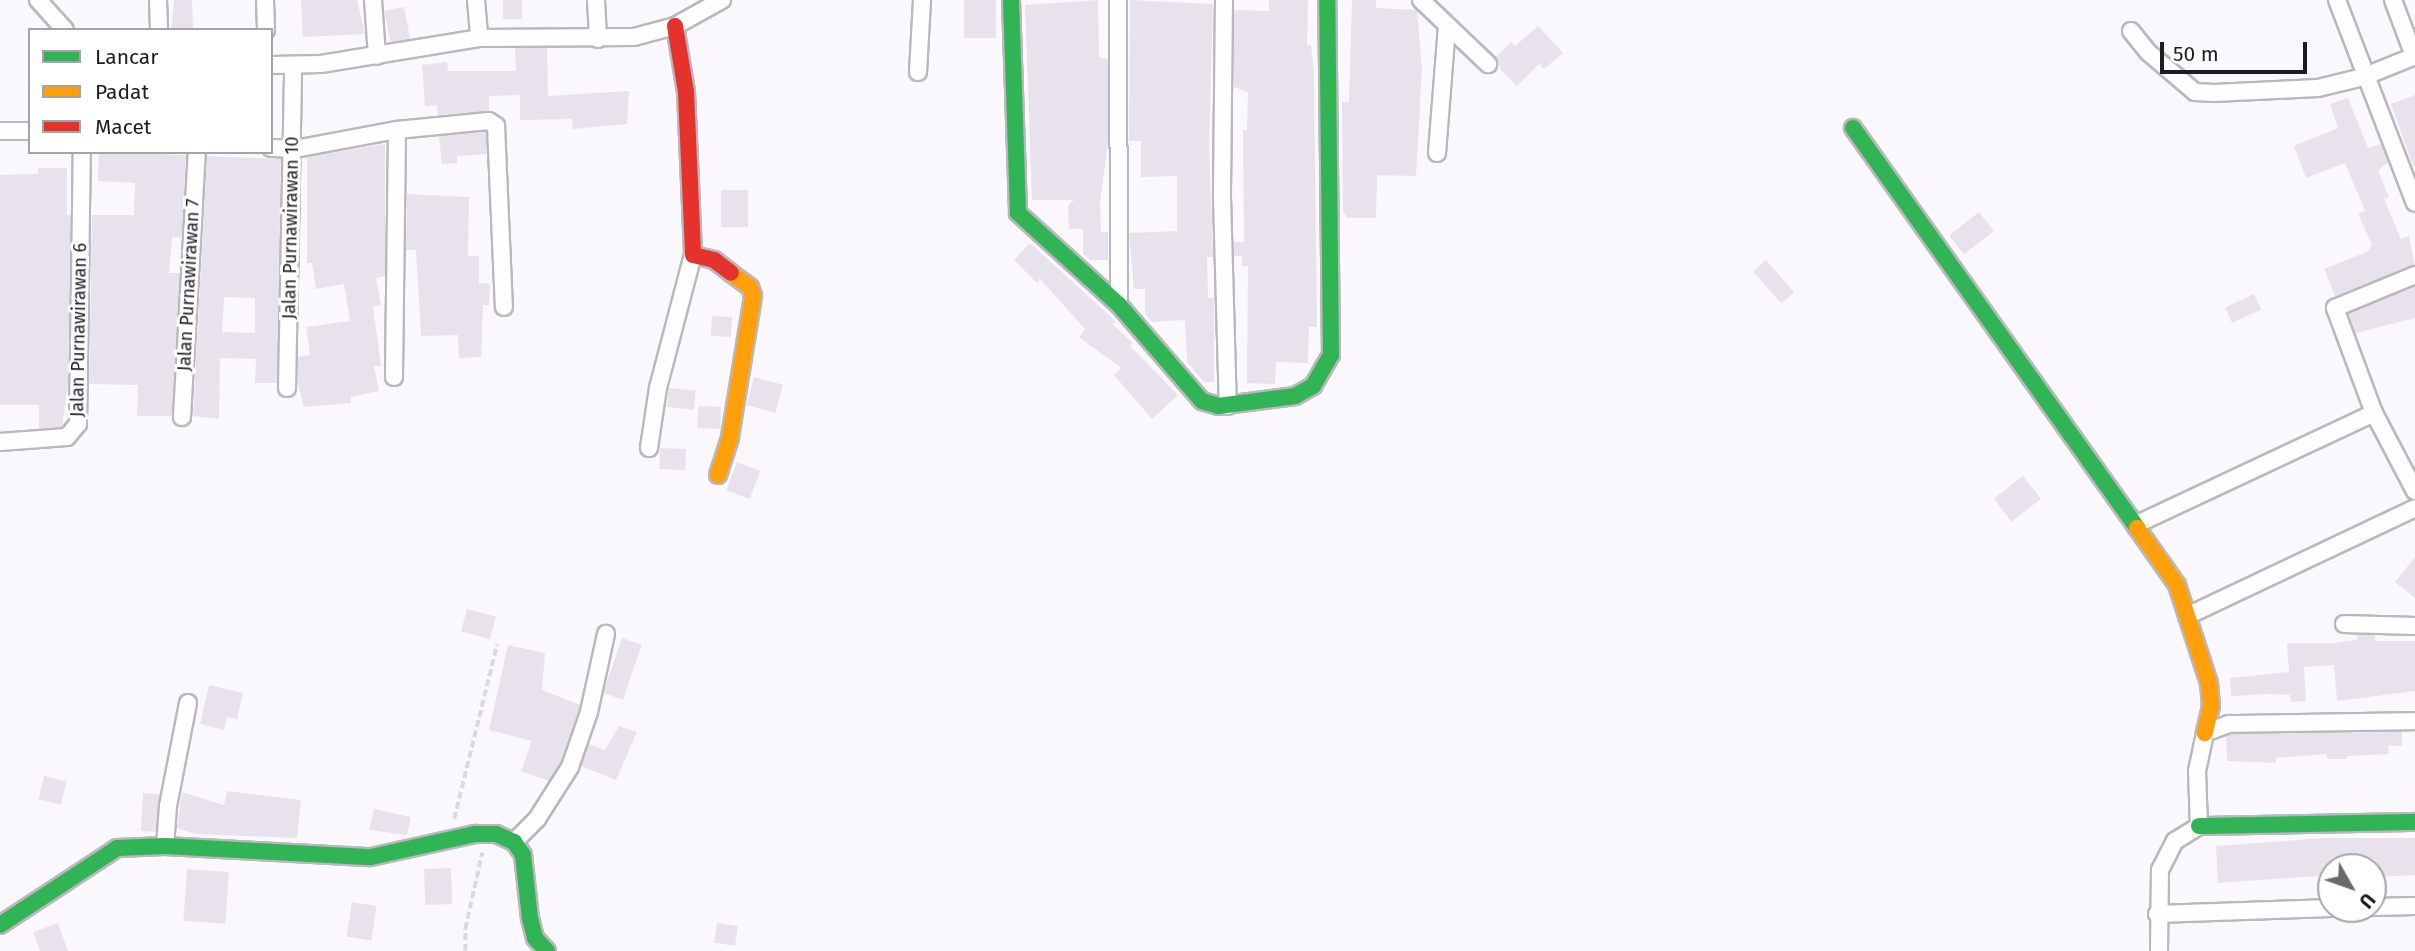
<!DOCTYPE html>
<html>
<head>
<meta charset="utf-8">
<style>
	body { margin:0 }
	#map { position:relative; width:2415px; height:951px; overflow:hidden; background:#faf8fc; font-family:"Fira Sans",sans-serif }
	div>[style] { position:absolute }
	.building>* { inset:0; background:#e8e2ec; transform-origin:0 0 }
	.path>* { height:3.5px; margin-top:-1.75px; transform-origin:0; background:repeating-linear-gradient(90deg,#dbd9db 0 7px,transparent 0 10.5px) }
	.roads { filter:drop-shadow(2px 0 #bab8bc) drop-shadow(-2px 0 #bab8bc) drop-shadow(0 2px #bab8bc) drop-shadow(0 -2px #bab8bc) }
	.street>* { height:16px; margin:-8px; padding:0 8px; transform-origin:8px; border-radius:8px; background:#fefeff }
	.fast>* { height:16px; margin:-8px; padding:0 8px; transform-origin:8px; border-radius:8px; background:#30b455 }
	.slow>* { height:16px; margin:-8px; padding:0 8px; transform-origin:8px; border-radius:8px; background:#ff9f0a }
	.jam>* { height:16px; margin:-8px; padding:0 8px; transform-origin:8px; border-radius:8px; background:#e5322d }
	span { translate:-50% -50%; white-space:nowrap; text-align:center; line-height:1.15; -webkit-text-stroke:6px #fff; paint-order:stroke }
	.street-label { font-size:18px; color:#1f1b22 }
	.legend { position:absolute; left:28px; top:28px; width:245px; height:126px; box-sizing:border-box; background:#fff; border:2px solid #a5a4a7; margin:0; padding:9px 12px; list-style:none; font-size:21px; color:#1f1b22 }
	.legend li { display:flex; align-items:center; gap:14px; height:35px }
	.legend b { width:35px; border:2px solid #a5a4a7 }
	.north { position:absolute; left:2317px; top:853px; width:70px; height:70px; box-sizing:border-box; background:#fff; border:2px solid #a5a4a7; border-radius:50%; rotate:130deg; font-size:19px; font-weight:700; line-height:28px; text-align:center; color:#1f1b22 }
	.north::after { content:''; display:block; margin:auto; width:24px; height:32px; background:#6c686e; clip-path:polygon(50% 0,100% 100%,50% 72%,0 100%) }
	.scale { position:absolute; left:2160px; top:42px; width:147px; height:32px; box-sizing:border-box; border:4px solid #1f1b22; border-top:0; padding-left:9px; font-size:21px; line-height:24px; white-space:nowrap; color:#1f1b22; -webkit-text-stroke:5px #fff; paint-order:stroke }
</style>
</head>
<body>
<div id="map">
	<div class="building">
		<div style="clip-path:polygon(174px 0,192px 0,193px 30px,171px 30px)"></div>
		<div style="clip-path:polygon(301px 0,357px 0,365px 34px,303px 37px)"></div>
		<div style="left:503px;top:0;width:19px;height:19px"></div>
		<div style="left:964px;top:0;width:32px;height:38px"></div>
		<div style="clip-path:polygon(1098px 0,1099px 57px,1108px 60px,1108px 142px,1100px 202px,1101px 232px,1108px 232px,1108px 260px,1090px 260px,1083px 254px,1083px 229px,1069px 229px,1068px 205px,1074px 200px,1032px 200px,1025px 5px)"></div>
		<div style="clip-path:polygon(1130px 0,1213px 4px,1209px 146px,1213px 257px,1207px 257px,1208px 298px,1214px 298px,1214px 382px,1204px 382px,1187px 362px,1185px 320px,1152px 322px,1145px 314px,1145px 289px,1134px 289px,1129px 233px,1177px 231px,1177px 176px,1141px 177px,1141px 141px,1129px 141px)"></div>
		<div style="clip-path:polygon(1269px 0,1308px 0,1307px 45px,1311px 45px,1314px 73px,1317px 327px,1309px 327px,1308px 363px,1276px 362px,1275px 384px,1247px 383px,1248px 266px,1242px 266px,1242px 256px,1234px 256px,1234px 242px,1244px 242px,1243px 130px,1247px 130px,1248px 92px,1234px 87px,1234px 10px,1269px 11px)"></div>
		<div style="clip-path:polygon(1352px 0,1376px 0,1376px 8px,1417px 10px,1422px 68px,1416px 176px,1377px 175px,1376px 218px,1347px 218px,1343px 211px,1342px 102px,1349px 102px)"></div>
		<div style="left:404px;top:7px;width:33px;height:20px;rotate:79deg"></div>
		<div style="clip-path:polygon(1538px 26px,1563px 53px,1544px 69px,1539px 64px,1517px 86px,1501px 70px,1496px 57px,1511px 42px,1515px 46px)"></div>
		<div style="clip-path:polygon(515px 48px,547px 48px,548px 96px,629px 91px,627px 124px,573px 129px,572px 119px,520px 120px,520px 95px,489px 96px,489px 111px,438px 115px,437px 105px,425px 106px,422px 65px,447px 62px,448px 71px,516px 71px)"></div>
		<div style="clip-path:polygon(2415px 95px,2415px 166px,2413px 166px,2391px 104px)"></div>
		<div style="clip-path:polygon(2348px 98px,2368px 148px,2381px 144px,2388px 162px,2378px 170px,2389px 197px,2384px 199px,2401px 239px,2409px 236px,2415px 265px,2335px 296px,2324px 269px,2369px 251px,2372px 245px,2358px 214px,2365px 211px,2345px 163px,2306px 178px,2294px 146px,2338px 128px,2330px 104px)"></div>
		<div style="clip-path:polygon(486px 132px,487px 154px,457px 156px,457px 163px,442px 164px,439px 136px)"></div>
		<div style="clip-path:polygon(385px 144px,385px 276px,376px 278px,381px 305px,373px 307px,381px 366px,374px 366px,379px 391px,351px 397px,351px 403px,304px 407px,298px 384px,298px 357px,310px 355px,306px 327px,350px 321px,344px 284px,316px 289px,312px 263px,307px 263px,307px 157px)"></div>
		<div style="clip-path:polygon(99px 152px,186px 155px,182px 238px,172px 237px,169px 273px,180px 273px,172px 416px,137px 416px,138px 385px,89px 384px,92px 215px,134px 215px,135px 183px,98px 181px)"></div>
		<div style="clip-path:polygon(evenodd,207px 156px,281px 159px,277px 383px,255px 383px,256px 359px,220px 358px,219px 419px,193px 416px,207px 156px,224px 297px,255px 298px,255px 333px,222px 332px,224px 297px)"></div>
		<div style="clip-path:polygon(38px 168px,67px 168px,67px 215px,71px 215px,68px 383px,62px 427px,39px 429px,39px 405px,0 405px,0 175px,38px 174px)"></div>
		<div style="left:721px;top:190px;width:27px;height:37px"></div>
		<div style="clip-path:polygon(407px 194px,469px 197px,468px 256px,479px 256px,479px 283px,490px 284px,489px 305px,483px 305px,481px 357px,459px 358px,458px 335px,421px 336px,416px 250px,406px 250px)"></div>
		<div style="left:1979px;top:212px;width:24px;height:38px;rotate:52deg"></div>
		<div style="clip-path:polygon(1030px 243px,1109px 315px,1116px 323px,1112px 324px,1133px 343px,1130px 346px,1178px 395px,1152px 419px,1114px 375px,1121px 368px,1079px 337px,1085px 329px,1040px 279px,1037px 283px,1014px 260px)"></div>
		<div style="left:1766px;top:260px;width:43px;height:17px;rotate:49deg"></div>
		<div style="clip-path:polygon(2415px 286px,2415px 318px,2356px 333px,2348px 314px)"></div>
		<div style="left:2254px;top:294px;width:17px;height:32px;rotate:65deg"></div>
		<div style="left:712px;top:316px;width:20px;height:20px;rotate:3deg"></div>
		<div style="left:754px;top:377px;width:30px;height:29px;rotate:15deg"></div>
		<div style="left:669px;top:388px;width:27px;height:19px;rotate:6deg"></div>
		<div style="left:698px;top:406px;width:23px;height:22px;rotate:2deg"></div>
		<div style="left:660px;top:448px;width:26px;height:21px;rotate:2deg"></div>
		<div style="left:737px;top:462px;width:25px;height:30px;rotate:21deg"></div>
		<div style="left:2023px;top:476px;width:29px;height:37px;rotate:52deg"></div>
		<div style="clip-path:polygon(2415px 557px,2415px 598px,2395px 582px)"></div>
		<div style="left:467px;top:609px;width:30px;height:23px;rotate:15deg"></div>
		<div style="clip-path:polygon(2357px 635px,2375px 635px,2375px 641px,2415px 641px,2415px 691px,2337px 701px,2334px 665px,2304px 667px,2306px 701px,2291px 702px,2290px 695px,2270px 694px,2231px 696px,2230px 678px,2289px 672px,2287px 643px,2334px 643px,2357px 640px)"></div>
		<div style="left:622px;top:638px;width:21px;height:58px;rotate:19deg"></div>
		<div style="clip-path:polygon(508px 645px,545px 653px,542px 690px,580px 705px,562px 759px,549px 781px,521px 771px,532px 741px,489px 730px)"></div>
		<div style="clip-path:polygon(209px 685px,243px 693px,237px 719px,227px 717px,224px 730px,200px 724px)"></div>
		<div style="clip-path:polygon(619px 726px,637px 732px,616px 780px,581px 766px,589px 744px,605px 750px)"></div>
		<div style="clip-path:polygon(2402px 732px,2402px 746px,2388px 746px,2389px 754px,2347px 756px,2347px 759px,2327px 759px,2327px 754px,2276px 758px,2276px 763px,2227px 761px,2226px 736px,2231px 734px)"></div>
		<div style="left:44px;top:776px;width:23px;height:24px;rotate:13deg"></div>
		<div style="clip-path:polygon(227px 791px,301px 800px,297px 838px,196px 834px,177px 828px,182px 792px,224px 805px)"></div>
		<div style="left:143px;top:793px;width:17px;height:38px;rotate:3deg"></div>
		<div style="clip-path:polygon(374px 809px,411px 817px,407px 835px,369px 830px)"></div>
		<div style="clip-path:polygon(2325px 838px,2415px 838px,2415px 875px,2373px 877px,2373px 867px,2331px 867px,2331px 875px,2218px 883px,2216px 846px)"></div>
		<div style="left:451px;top:868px;width:36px;height:27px;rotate:88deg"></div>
		<div style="left:187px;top:869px;width:42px;height:52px;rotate:4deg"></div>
		<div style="left:352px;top:902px;width:25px;height:35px;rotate:9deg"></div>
		<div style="clip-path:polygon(58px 923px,68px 951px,40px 951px,33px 932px)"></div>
		<div style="left:717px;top:923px;width:21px;height:20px;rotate:8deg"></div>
	</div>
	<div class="path">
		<div style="left:454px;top:819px;width:180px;rotate:-76.2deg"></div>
		<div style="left:465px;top:951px;width:22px;rotate:-90deg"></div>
		<div style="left:465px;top:929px;width:78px;rotate:-77.4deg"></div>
	</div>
	<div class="roads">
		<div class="street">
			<div style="left:38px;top:0;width:40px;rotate:48deg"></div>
			<div style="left:158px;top:0;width:30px;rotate:88deg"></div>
			<div style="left:265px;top:0;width:30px;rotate:88deg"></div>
			<div style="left:373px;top:0;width:56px;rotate:85.9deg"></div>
			<div style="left:476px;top:0;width:38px;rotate:85deg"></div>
			<div style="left:596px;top:0;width:39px;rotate:87deg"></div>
			<div style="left:1118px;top:0;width:305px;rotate:89.8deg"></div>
			<div style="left:1224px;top:0;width:197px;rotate:90.6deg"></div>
			<div style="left:1222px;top:197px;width:209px;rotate:88.4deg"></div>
			<div style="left:1421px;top:0;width:93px;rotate:43.7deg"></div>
			<div style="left:2337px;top:0;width:217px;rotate:69deg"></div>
			<div style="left:2393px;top:0;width:60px;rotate:69.4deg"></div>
			<div style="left:2131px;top:31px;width:28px;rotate:51deg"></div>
			<div style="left:2149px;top:53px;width:60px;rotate:40.3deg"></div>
			<div style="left:2195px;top:92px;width:19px;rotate:3deg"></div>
			<div style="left:2214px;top:93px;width:104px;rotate:-2.8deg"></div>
			<div style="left:2318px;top:88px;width:46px;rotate:-13.7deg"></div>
			<div style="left:2363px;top:77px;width:56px;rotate:-22deg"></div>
			<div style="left:271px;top:65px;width:50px;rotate:-1.1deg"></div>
			<div style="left:321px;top:64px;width:160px;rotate:-9.3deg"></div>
			<div style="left:479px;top:38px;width:155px;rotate:-0.4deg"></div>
			<div style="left:634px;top:37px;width:42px;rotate:-15deg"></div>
			<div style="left:675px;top:26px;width:54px;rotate:-29deg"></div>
			<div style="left:918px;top:72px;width:72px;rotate:-86.8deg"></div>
			<div style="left:397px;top:130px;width:92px;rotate:-5.6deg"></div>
			<div style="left:489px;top:121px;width:9px;rotate:36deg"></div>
			<div style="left:496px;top:126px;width:181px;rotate:87.5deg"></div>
			<div style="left:0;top:131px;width:30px"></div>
			<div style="left:271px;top:148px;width:24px;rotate:2deg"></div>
			<div style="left:295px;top:149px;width:104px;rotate:-10.6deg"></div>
			<div style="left:397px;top:130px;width:247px;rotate:90.7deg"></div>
			<div style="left:1437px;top:153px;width:127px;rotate:-85.5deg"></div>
			<div style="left:287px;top:388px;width:321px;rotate:-88.9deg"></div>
			<div style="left:2374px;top:413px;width:112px;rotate:-110.4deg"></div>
			<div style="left:2335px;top:308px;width:87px;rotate:-22.4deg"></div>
			<div style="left:182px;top:417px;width:265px;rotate:-86.8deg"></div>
			<div style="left:0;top:442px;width:67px;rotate:-4.3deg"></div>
			<div style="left:67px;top:437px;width:17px;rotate:-50deg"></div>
			<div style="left:78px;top:424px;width:272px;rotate:-89.2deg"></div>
			<div style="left:649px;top:448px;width:61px;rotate:-81.5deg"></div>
			<div style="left:658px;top:388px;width:138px;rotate:-75.3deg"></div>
			<div style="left:2135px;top:525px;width:264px;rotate:-25.1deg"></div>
			<div style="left:2374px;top:413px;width:88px;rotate:62.3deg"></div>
			<div style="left:2187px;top:616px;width:252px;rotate:-25.3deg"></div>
			<div style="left:2344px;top:624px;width:71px;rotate:1.6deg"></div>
			<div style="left:514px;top:842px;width:33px;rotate:-45deg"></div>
			<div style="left:537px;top:819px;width:62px;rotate:-57.6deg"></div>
			<div style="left:570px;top:767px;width:58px;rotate:-70.9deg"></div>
			<div style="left:589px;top:712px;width:80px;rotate:-77.7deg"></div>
			<div style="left:165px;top:846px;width:40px;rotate:-85.7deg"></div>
			<div style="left:168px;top:806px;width:105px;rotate:-79deg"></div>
			<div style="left:2373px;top:907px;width:42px;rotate:-1.4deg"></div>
			<div style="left:2157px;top:914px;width:174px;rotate:-2deg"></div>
			<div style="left:2159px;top:951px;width:81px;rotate:-89.3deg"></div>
			<div style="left:2160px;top:870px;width:33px;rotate:-63deg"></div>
			<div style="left:2175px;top:841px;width:28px;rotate:-32deg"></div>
			<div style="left:2199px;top:826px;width:55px;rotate:-92.1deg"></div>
			<div style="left:2197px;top:771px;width:39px;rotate:-78deg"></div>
			<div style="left:2205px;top:733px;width:26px;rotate:-21deg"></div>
			<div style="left:2229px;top:724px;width:186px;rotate:-0.9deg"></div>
		</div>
		<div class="fast">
			<div style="left:1011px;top:0;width:213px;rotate:88.1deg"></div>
			<div style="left:1018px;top:213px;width:137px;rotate:42.3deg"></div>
			<div style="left:1119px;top:305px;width:127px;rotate:49.2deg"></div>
			<div style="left:1202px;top:401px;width:17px;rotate:17deg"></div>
			<div style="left:1218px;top:406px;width:78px;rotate:-7.4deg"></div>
			<div style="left:1295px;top:396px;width:21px;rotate:-29deg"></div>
			<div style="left:1313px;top:386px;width:36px;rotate:-60deg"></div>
			<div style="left:1331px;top:355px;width:355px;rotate:-90.6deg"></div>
			<div style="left:1853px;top:128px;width:491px;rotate:54.6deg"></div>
			<div style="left:2199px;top:826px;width:216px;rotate:-1.1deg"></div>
			<div style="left:0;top:925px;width:140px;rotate:-33.3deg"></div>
			<div style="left:117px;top:848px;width:48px;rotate:-2.4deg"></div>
			<div style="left:165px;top:846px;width:206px;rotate:3.1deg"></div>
			<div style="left:371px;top:857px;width:107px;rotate:-12.5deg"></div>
			<div style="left:475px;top:834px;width:21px"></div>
			<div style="left:496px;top:834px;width:20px;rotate:24deg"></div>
			<div style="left:514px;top:842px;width:16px;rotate:55deg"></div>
			<div style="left:523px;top:855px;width:63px;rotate:83.7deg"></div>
			<div style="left:530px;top:918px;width:21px;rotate:76deg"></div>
			<div style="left:535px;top:938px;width:18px;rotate:47deg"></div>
		</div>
		<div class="slow">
			<div style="left:718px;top:475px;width:40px;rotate:-72deg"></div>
			<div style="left:730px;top:437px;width:143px;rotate:-80.7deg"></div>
			<div style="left:753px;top:296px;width:9px;rotate:-108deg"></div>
			<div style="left:750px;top:287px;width:24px;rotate:-144deg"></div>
			<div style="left:2137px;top:528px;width:70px;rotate:54.9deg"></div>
			<div style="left:2177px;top:585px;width:103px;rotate:71.9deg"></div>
			<div style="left:2209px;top:683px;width:23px;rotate:85deg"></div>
			<div style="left:2211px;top:706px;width:28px;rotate:103deg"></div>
		</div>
		<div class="jam">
			<div style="left:675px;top:26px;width:67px;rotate:80.5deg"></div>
			<div style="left:686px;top:92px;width:163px;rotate:87.5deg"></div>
			<div style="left:693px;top:255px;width:22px;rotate:13deg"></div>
			<div style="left:714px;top:260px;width:21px;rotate:37deg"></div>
		</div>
	</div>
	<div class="street-label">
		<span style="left:291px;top:228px;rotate:-89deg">Jalan Purnawirawan 10</span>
		<span style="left:189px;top:285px;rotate:-87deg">Jalan Purnawirawan 7</span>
		<span style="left:79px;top:330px;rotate:-89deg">Jalan Purnawirawan 6</span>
	</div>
	<ul class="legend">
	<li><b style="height:9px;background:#30b455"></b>Lancar</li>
	<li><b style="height:9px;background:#ff9f0a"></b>Padat</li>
	<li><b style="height:9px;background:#e5322d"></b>Macet</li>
	</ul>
	<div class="north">U</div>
	<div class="scale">50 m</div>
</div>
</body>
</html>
